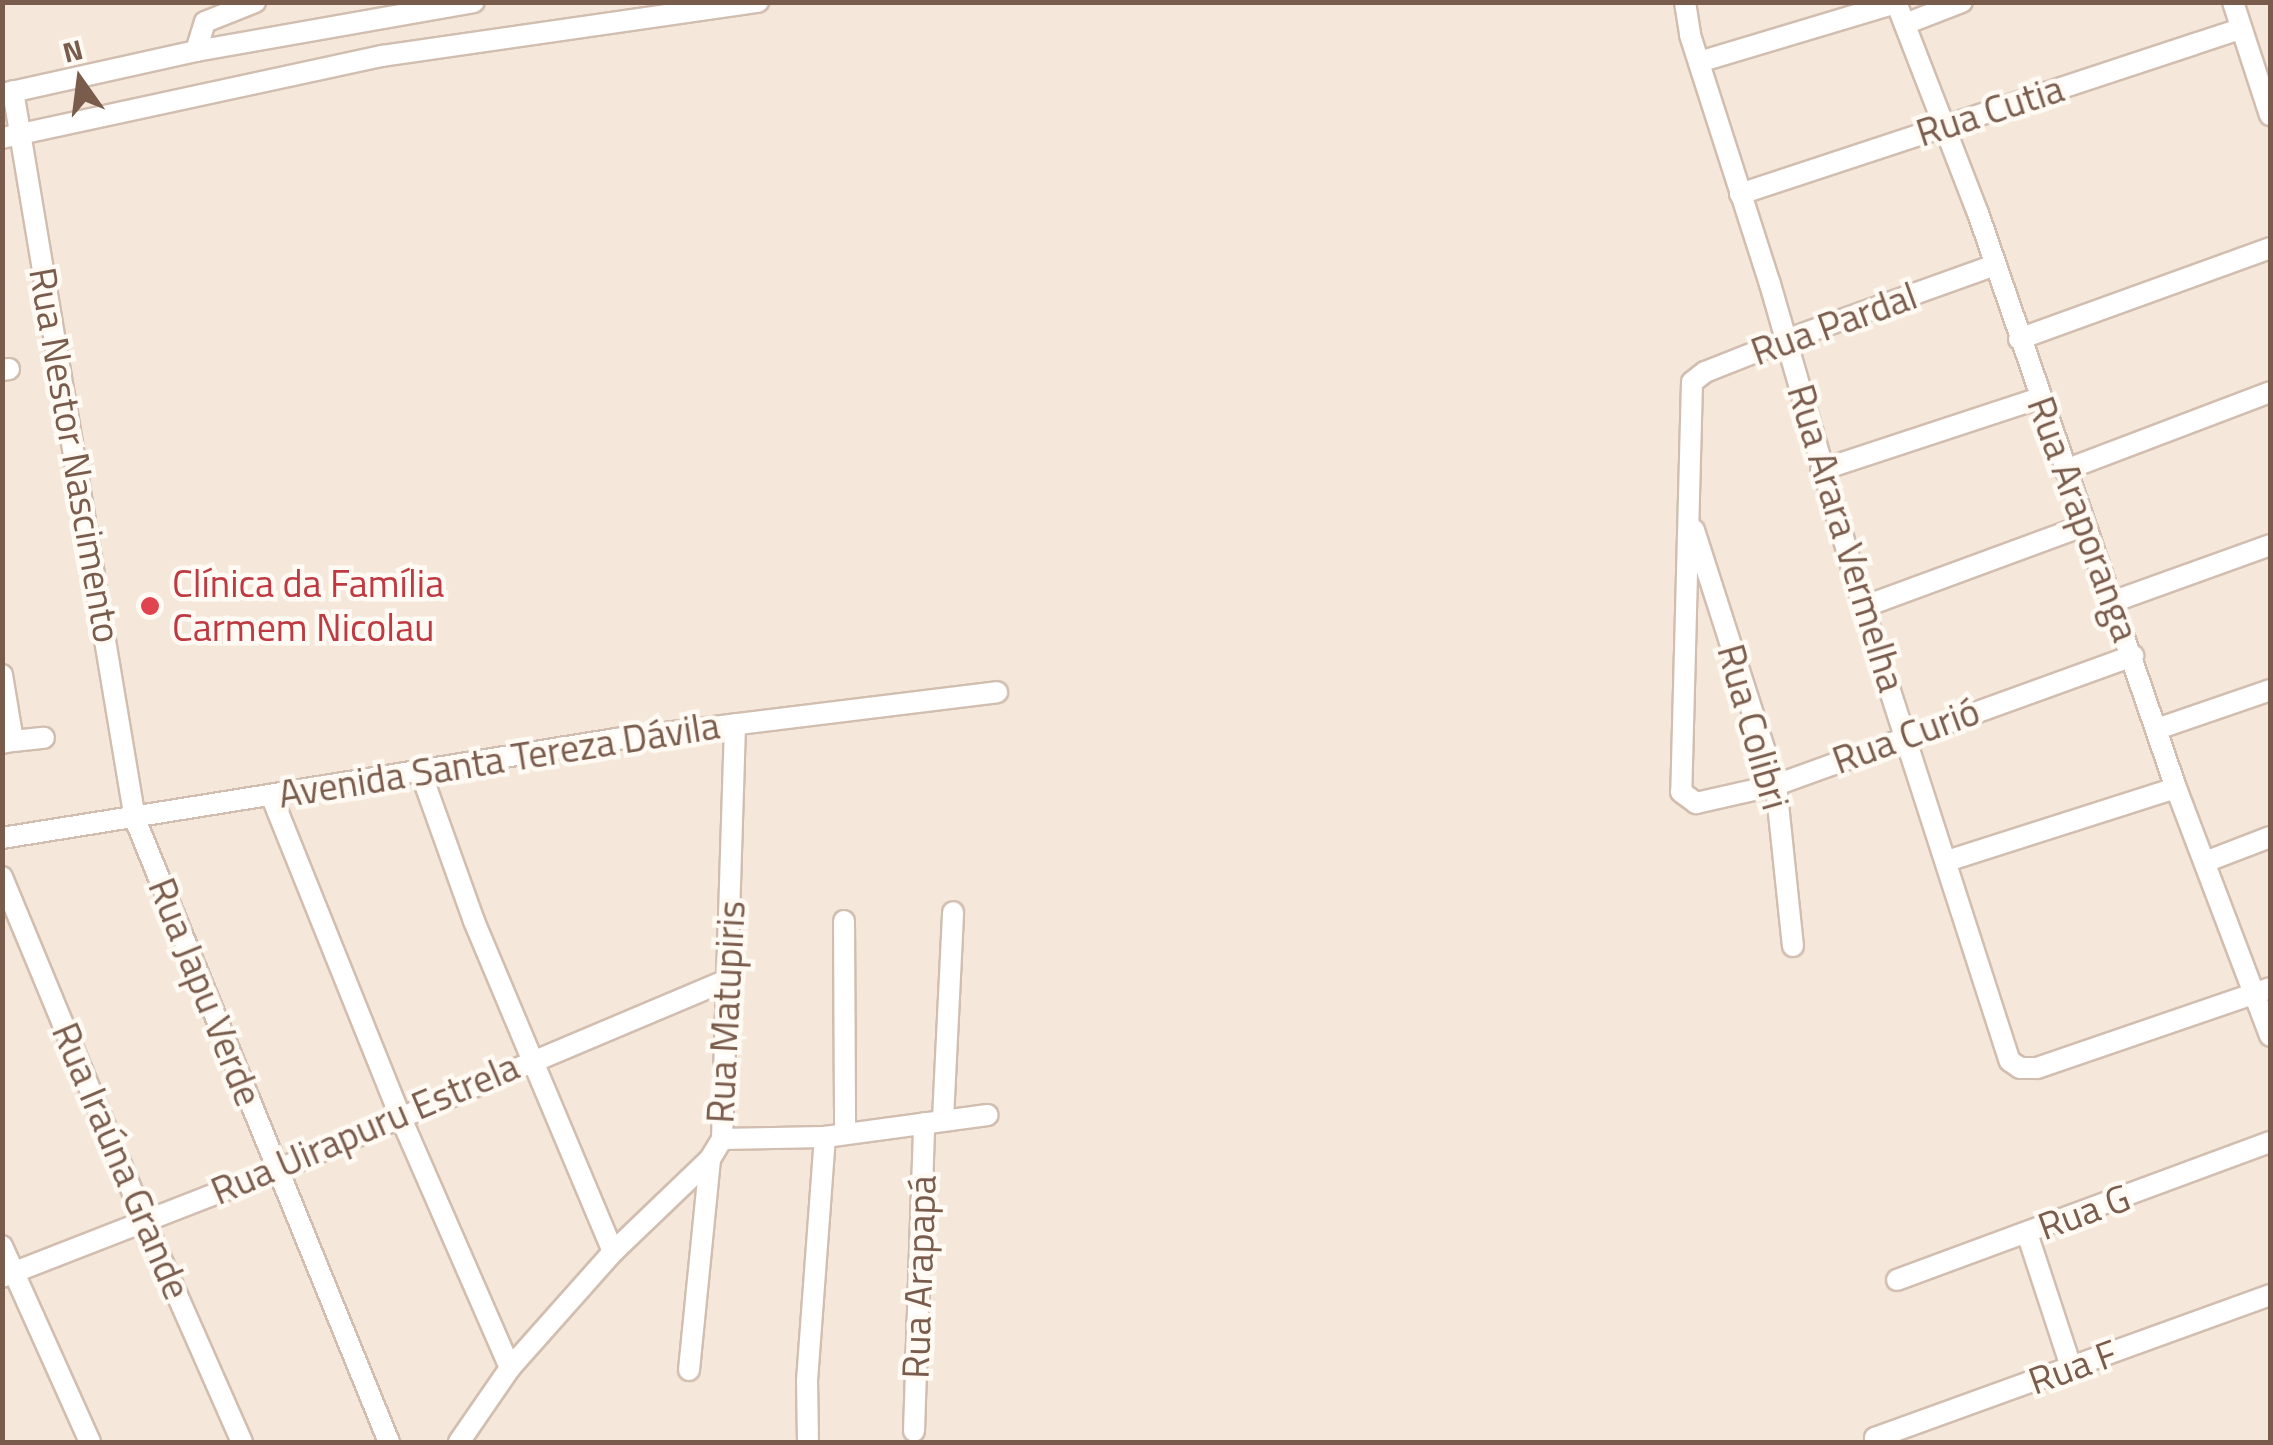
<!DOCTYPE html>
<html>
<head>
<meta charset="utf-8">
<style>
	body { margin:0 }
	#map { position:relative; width:2273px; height:1445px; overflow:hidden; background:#fdf6ec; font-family:"Titillium Web",sans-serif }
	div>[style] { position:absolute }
	.residential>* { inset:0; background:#f5e8da; transform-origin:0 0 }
	.roads { filter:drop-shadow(2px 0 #d1beb0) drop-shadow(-2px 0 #d1beb0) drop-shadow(0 2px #d1beb0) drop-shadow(0 -2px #d1beb0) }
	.minor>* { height:20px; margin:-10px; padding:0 10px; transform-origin:10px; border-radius:10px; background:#fff }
	.dots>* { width:28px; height:28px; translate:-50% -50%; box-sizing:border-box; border:5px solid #fffaf3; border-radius:50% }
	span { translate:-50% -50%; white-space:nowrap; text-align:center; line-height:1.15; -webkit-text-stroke:9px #fffaf3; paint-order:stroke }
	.street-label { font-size:38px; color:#7a5c4d }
	.health-label { font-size:38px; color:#be3a42 }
	.left { translate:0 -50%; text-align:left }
	.frame { position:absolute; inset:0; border:5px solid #7a5c4d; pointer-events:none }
	.north { position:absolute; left:30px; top:30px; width:100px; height:100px; -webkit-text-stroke:8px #fffaf3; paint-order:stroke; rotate:346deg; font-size:28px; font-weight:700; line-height:40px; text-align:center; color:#7a5c4d }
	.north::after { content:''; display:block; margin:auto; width:35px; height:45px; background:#7a5c4d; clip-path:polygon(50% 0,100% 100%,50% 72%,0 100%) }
</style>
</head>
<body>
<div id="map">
	<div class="residential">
		<div style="left:3px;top:3px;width:2267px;height:1439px"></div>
	</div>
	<div class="roads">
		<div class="minor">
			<div style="left:1685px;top:2px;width:33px;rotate:81deg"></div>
			<div style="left:1690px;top:35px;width:262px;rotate:72.2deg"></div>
			<div style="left:1770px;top:284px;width:336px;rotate:73.9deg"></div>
			<div style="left:1863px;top:607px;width:477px;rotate:72.1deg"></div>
			<div style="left:2010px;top:1061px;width:12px;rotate:35deg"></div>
			<div style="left:2020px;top:1068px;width:17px"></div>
			<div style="left:2037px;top:1068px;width:246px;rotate:-18.9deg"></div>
			<div style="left:1896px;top:2px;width:226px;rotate:68.8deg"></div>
			<div style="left:1978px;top:213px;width:608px;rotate:71deg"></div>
			<div style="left:2176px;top:788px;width:265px;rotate:69.2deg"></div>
			<div style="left:2233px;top:2px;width:119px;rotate:71.9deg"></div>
			<div style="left:1905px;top:24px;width:61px;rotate:-21.1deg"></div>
			<div style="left:196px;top:51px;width:30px;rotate:-73deg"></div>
			<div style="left:205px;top:22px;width:54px;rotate:-21.8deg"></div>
			<div style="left:1699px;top:62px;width:206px;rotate:-16.7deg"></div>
			<div style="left:13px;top:91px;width:738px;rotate:80.49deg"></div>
			<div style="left:135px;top:819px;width:673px;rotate:67.82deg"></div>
			<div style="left:2px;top:94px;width:199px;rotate:-12.5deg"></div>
			<div style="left:196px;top:51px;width:282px;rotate:-10deg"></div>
			<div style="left:2px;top:138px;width:389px;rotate:-12.2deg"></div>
			<div style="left:382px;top:56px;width:380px;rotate:-8.2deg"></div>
			<div style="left:1740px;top:194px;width:527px;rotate:-18.26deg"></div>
			<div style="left:1995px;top:265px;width:222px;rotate:160.3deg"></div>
			<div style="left:1786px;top:340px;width:87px;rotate:158.4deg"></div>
			<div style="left:1705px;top:372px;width:16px;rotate:142deg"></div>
			<div style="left:1692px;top:382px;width:410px;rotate:91.5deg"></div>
			<div style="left:1681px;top:792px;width:19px;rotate:36deg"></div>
			<div style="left:1696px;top:803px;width:82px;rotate:-12.7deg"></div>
			<div style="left:1776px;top:785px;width:380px;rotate:-19.9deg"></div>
			<div style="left:2019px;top:339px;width:267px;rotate:-19.9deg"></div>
			<div style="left:2px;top:370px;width:7px;rotate:-8deg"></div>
			<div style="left:1821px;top:470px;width:231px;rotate:-18.2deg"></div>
			<div style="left:2065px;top:470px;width:219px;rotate:-20.8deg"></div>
			<div style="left:1694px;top:530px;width:268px;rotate:72.2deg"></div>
			<div style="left:1776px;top:785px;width:162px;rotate:84deg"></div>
			<div style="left:2112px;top:602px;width:168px;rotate:-19.8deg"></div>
			<div style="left:1863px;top:607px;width:234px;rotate:-20.2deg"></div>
			<div style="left:2px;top:675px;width:67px;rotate:80.5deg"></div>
			<div style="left:13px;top:741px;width:11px;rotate:170deg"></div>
			<div style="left:2157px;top:729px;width:120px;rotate:-19deg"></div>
			<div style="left:13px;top:741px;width:31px;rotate:-6deg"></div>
			<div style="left:421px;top:773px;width:157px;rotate:70.3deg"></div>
			<div style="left:474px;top:921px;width:359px;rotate:67.2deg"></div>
			<div style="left:271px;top:795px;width:346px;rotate:68.1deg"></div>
			<div style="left:400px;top:1116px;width:275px;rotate:66.4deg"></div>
			<div style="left:2px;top:838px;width:622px;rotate:-9.16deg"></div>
			<div style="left:616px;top:739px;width:384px;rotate:-7deg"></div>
			<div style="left:1947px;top:861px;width:240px;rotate:-17.7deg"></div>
			<div style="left:2205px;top:862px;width:70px;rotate:-21deg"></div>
			<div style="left:2px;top:877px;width:371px;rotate:67.5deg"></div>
			<div style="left:144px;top:1220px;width:243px;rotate:66.2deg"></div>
			<div style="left:844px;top:921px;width:212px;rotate:89.7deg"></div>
			<div style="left:943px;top:1119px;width:207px;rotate:-87.2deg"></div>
			<div style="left:722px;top:1139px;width:103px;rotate:-1.1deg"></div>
			<div style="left:825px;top:1137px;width:164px;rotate:-7.7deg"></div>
			<div style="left:2027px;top:1233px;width:141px;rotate:71.8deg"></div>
			<div style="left:2px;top:1246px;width:215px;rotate:65.8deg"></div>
			<div style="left:2px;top:1277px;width:295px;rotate:-21.3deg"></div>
			<div style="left:277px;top:1170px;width:488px;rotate:-22.9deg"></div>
			<div style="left:1897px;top:1280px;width:398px;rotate:-20.3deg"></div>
			<div style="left:689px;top:1370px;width:212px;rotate:-84.3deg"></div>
			<div style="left:914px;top:1431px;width:308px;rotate:-88.1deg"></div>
			<div style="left:459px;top:1442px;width:90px;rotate:-55.4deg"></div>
			<div style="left:510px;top:1368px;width:155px;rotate:-48.4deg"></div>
			<div style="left:613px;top:1252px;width:134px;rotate:-43.8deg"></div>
			<div style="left:710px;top:1159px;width:23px;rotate:-59deg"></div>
			<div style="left:722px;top:1139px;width:415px;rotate:-88.2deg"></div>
			<div style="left:808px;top:1442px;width:61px;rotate:-90.9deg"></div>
			<div style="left:807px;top:1381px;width:245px;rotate:-85.8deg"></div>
			<div style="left:1875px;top:1442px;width:4px;rotate:-90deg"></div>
			<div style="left:1875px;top:1438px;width:420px;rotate:-19.9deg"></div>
		</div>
	</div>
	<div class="dots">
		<div style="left:150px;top:606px;background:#e0444e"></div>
	</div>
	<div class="street-label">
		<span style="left:1990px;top:111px;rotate:-18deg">Rua Cutia</span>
		<span style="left:1834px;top:324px;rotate:-20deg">Rua Pardal</span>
		<span style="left:75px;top:455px;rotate:80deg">Rua Nestor Nascimento</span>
		<span style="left:2083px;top:519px;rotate:70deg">Rua Araporanga</span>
		<span style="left:1846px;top:538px;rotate:73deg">Rua Arara Vermelha</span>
		<span style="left:1753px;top:727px;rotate:74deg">Rua Colibri</span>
		<span style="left:1906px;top:736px;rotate:-20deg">Rua Curió</span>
		<span style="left:499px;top:760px;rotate:-9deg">Avenida Santa Tereza Dávila</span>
		<span style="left:205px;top:992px;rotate:68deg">Rua Japu Verde</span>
		<span style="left:726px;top:1012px;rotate:-87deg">Rua Matupiris</span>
		<span style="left:365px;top:1129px;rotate:-23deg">Rua Uirapuru Estrela</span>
		<span style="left:121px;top:1161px;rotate:67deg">Rua Iraúna Grande</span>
		<span style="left:2084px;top:1212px;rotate:-20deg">Rua G</span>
		<span style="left:919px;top:1277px;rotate:-88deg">Rua Arapapá</span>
		<span style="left:2073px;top:1367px;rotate:-20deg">Rua F</span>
	</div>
	<div class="health-label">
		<span class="left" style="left:172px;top:606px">Clínica da Família<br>Carmem Nicolau</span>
	</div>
	<div class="frame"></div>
	<div class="north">N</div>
</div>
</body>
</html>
